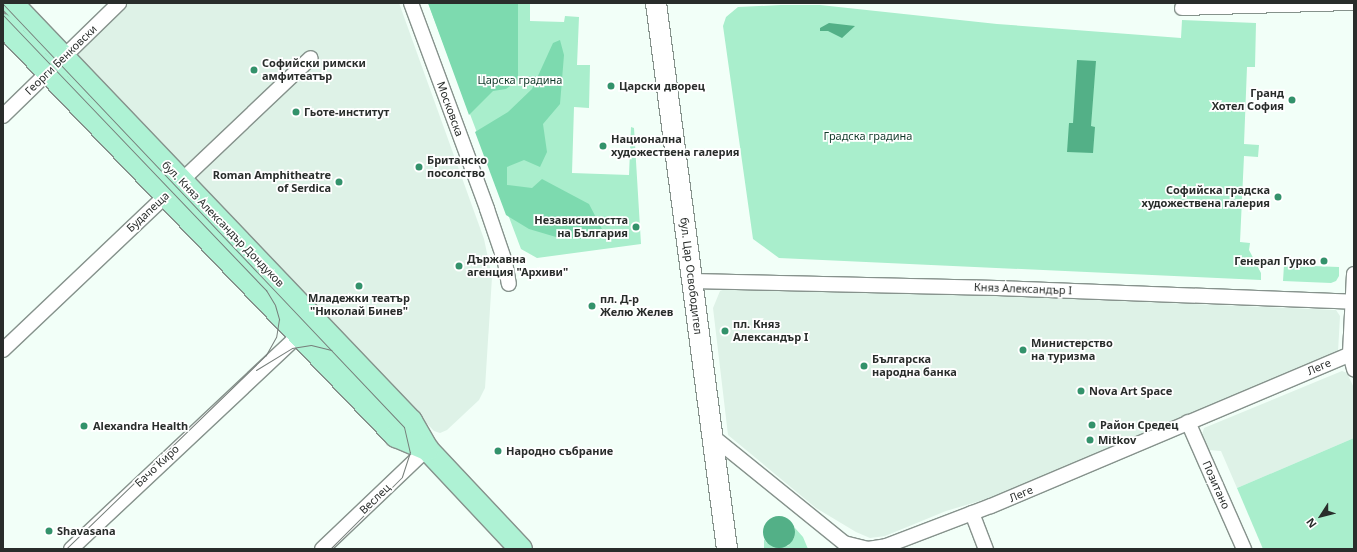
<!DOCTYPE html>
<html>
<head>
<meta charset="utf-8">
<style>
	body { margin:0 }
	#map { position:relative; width:1357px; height:552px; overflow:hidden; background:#f2fff8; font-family:"Noto Sans",sans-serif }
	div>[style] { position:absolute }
	.built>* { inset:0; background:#def2e7 }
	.green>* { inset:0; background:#a9eecc }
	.forest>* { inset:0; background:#7ddaaf }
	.water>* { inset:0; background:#53b087 }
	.round { border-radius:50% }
	.roads { filter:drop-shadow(1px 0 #86928c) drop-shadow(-1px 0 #86928c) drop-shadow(0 1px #86928c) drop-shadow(0 -1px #86928c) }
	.minor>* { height:14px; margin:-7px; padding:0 7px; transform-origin:7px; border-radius:7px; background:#fff }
	.secondary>* { height:20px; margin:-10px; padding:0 10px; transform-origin:10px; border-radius:10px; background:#fff }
	.primary>* { height:22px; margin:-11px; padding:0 11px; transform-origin:11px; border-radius:11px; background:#aef2d4 }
	.tram>* { height:1px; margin:-0.5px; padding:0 0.5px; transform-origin:0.5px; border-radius:0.5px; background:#767e7a }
	.dots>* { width:11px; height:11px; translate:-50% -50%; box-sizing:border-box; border:2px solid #fff; border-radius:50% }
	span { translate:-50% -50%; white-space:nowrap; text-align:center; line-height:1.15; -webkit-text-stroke:3.5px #fff; paint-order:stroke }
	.street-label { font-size:11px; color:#292d2b }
	.poi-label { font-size:11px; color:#292d2b; font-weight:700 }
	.left { translate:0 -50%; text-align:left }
	.right { translate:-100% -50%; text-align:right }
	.park-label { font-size:11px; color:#0f3928 }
	.frame { position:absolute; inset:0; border:4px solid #292d2b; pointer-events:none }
	.north { position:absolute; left:1301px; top:496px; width:40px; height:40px; -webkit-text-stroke:3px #fff; paint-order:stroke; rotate:234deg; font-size:11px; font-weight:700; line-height:16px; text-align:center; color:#292d2b }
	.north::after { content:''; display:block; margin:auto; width:14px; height:18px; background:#292d2b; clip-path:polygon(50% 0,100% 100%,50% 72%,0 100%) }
</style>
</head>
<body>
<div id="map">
	<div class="built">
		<div style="clip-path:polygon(124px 3px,399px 3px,484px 239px,492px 277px,485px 388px,479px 400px,447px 430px,440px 433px,434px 431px,78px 59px,77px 52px)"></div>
		<div style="clip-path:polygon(736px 285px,1336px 310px,1340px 316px,1338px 352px,1003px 494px,946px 511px,885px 536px,870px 538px,856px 532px,816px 508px,728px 435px,713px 308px,720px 291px)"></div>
		<div style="clip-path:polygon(1342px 371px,1347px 373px,1354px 388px,1354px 438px,1237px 488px,1221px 451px,1208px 450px,1202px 435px,1204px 428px)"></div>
	</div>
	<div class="green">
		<div style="clip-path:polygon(428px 3px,530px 3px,530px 21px,564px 22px,565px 16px,579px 17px,577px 65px,590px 65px,589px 108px,574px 107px,572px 173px,629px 175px,631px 127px,634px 128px,641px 244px,537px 258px,521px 249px)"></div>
		<div style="clip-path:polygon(781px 5px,820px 5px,997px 24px,1181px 38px,1182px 20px,1256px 23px,1255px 67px,1247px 67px,1244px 144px,1259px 145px,1258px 157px,1244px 156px,1240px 242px,1250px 243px,1249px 250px,1261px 273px,1261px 280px,779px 258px,753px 239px,723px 26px,726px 17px,738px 7px)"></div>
		<div style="clip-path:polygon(1284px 265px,1339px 267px,1339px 276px,1336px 281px,1331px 283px,1283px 281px)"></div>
		<div style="clip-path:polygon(1354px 438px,1354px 549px,1263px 549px,1237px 488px)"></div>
		<div style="clip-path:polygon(795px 528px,803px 537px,808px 549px,764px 549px,764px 539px,767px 543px,788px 546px,794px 538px)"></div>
	</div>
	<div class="forest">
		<div style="clip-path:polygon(428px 3px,518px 3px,518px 80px,506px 89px,493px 91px,469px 115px)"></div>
		<div style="clip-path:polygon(560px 40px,564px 55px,560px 104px,543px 124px,547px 152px,540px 167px,524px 160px,507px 167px,507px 185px,532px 188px,542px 179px,589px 204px,603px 231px,585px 239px,556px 237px,529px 229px,506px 215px,475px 132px,508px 112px,532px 89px,553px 43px)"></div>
	</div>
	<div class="water">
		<div style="clip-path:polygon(829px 23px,855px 26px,842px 38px,828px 31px,820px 31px,820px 28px)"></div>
		<div style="clip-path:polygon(1077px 60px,1096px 61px,1091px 126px,1095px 127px,1093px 153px,1067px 152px,1069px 123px,1073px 123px)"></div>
		<div class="round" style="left:763px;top:516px;width:32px;height:32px"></div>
	</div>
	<div class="roads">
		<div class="minor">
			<div style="left:411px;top:3px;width:220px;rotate:69.7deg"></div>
			<div style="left:487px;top:209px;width:56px;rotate:71.2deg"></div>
			<div style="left:505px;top:262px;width:22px;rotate:80deg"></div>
			<div style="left:1182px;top:8px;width:172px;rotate:-1.7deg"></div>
			<div style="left:3px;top:116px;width:162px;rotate:-44.2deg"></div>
			<div style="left:1354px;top:274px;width:80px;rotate:92.9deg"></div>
			<div style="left:1350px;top:354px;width:16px;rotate:75deg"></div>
			<div style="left:692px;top:281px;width:305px;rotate:1.3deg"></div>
			<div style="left:997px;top:288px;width:357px;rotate:2.2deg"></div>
			<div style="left:3px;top:350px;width:424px;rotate:-43.5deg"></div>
			<div style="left:1188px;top:422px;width:139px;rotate:66.2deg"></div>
			<div style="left:712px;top:436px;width:170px;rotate:39deg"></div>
			<div style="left:844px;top:543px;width:25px;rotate:14deg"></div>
			<div style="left:868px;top:549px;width:18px;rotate:-9deg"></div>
			<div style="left:886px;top:546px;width:112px;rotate:-20.9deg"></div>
			<div style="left:991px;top:506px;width:390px;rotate:-22.9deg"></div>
			<div style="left:972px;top:513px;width:39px;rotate:69deg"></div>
			<div style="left:71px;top:549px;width:321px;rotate:-43.2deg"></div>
			<div style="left:322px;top:549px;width:145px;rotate:-43.6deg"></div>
		</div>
		<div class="secondary">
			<div style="left:656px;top:3px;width:551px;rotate:82.59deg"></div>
		</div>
		<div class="primary">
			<div style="left:12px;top:3px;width:578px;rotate:46.33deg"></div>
			<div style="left:411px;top:421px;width:32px;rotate:60deg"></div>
			<div style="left:427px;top:449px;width:137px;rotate:46.8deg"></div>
			<div style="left:3px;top:25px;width:569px;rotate:46.28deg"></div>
			<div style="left:396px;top:436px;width:34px;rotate:23deg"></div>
		</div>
	</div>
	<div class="tram">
		<div style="left:3px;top:4px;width:583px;rotate:46.53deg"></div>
		<div style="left:404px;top:427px;width:26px;rotate:77deg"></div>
		<div style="left:410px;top:452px;width:26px;rotate:108deg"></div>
		<div style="left:402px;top:477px;width:102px;rotate:135deg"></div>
		<div style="left:3px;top:15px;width:381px;rotate:46.3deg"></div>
		<div style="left:266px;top:290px;width:17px;rotate:59deg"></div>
		<div style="left:275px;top:305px;width:15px;rotate:74deg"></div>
		<div style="left:279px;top:319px;width:18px;rotate:99deg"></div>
		<div style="left:276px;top:337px;width:21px;rotate:119deg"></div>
		<div style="left:266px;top:355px;width:279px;rotate:135.9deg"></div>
		<div style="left:256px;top:370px;width:42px;rotate:-31.4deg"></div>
		<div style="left:292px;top:348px;width:19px;rotate:-9deg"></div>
		<div style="left:311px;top:345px;width:21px;rotate:14deg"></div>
	</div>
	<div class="dots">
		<div style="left:254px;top:70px;background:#33926b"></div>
		<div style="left:611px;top:86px;background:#33926b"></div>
		<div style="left:1292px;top:100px;background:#33926b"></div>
		<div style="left:296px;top:112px;background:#33926b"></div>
		<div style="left:603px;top:146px;background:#33926b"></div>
		<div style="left:419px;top:167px;background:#33926b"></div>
		<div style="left:339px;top:182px;background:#33926b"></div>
		<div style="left:1278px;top:197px;background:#33926b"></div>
		<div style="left:636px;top:227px;background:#33926b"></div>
		<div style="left:1324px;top:261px;background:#33926b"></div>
		<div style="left:459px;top:266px;background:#33926b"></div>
		<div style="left:359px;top:286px;background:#33926b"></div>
		<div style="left:592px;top:306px;background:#33926b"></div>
		<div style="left:725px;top:331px;background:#33926b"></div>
		<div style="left:1023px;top:350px;background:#33926b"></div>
		<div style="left:864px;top:366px;background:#33926b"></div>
		<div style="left:1081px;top:391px;background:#33926b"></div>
		<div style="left:1092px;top:425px;background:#33926b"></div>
		<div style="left:84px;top:426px;background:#33926b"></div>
		<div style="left:1090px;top:440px;background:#33926b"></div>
		<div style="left:498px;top:451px;background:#33926b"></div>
		<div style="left:49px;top:531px;background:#33926b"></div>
	</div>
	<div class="street-label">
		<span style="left:61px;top:60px;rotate:-44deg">Георги Бенковски</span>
		<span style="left:450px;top:109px;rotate:70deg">Московска</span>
		<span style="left:148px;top:212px;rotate:-43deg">Будапеща</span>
		<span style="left:223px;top:224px;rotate:46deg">бул. Княз Александър Дондуков</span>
		<span style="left:691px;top:276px;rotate:83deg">бул. Цар Освободител</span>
		<span style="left:1023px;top:289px;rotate:2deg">Княз Александър I</span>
		<span style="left:1319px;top:367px;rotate:-23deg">Леге</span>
		<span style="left:157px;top:466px;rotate:-43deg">Бачо Киро</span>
		<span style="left:1216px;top:485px;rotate:66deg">Позитано</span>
		<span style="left:1021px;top:494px;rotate:-23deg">Леге</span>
		<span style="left:375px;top:499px;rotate:-44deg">Веслец</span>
	</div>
	<div class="poi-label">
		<span class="left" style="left:262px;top:70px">Софийски римски<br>амфитеатър</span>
		<span class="left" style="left:619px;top:86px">Царски дворец</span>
		<span class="right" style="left:1284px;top:100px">Гранд<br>Хотел София</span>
		<span class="left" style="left:304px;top:112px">Гьоте-институт</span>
		<span class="left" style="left:611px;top:146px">Национална<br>художествена галерия</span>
		<span class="left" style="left:427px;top:167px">Британско<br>посолство</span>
		<span class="right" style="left:331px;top:182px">Roman Amphitheatre<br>of Serdica</span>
		<span class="right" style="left:1270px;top:197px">Софийска градска<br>художествена галерия</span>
		<span class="right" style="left:628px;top:227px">Независимостта<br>на България</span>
		<span class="left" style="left:467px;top:266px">Държавна<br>агенция "Архиви"</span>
		<span class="right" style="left:1316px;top:261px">Генерал Гурко</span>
		<span style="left:359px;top:305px">Младежки театър<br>"Николай Бинев"</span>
		<span class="left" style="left:600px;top:306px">пл. Д-р<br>Желю Желев</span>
		<span class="left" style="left:733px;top:331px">пл. Княз<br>Александър I</span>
		<span class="left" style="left:1031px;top:350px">Министерство<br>на туризма</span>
		<span class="left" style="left:872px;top:366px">Българска<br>народна банка</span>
		<span class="left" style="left:1089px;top:391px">Nova Art Space</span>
		<span class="left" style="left:1100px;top:425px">Район Средец</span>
		<span class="left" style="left:93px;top:426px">Alexandra Health</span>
		<span class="left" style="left:1098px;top:440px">Mitkov</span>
		<span class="left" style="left:506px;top:451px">Народно събрание</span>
		<span class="left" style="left:57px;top:531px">Shavasana</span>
	</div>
	<div class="park-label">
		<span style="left:520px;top:80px">Царска градина</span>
		<span style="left:868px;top:136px">Градска градина</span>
	</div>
	<div class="frame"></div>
	<div class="north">N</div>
</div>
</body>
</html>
